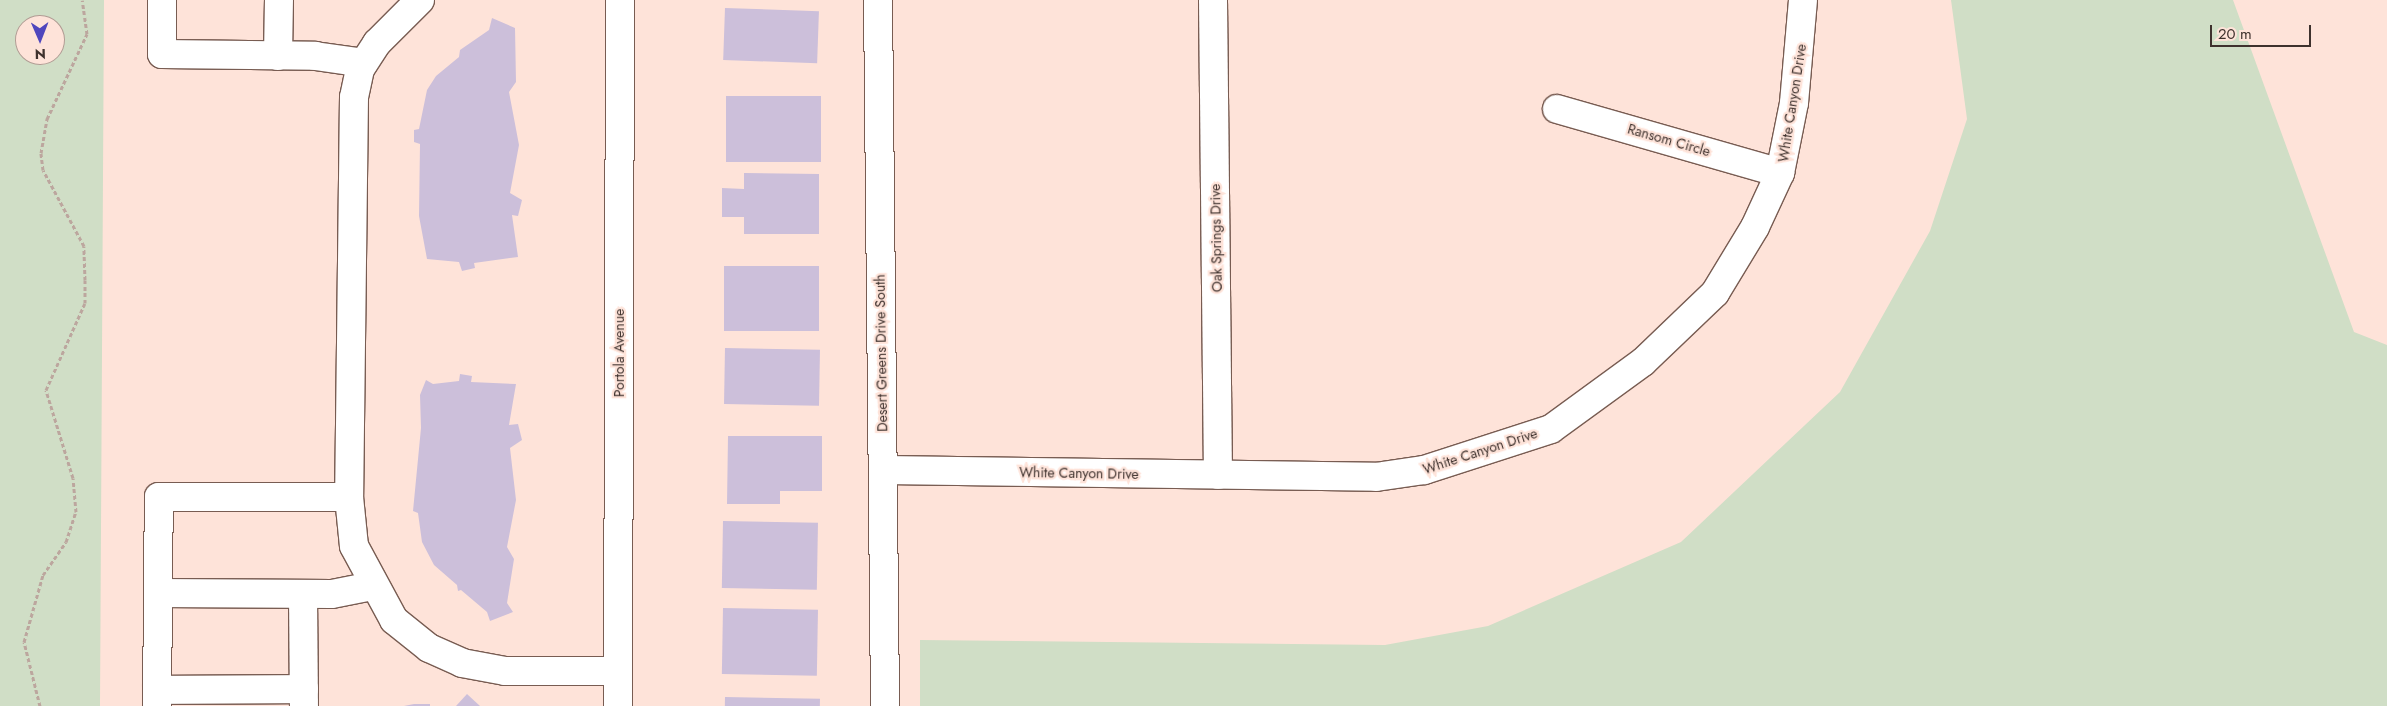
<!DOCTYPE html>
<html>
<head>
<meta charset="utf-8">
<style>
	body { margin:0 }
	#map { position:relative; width:2387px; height:706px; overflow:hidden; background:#fee3d9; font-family:Jost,sans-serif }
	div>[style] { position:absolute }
	.green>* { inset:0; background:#d0dec6 }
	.building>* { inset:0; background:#ccbfda; transform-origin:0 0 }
	.path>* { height:3px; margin-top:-1.5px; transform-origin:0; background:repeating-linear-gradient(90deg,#bca69e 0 4px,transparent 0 6.5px) }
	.roads { filter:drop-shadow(1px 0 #785c52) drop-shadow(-1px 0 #785c52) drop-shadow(0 1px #785c52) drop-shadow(0 -1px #785c52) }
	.minor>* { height:28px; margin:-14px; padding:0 14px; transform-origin:14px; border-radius:14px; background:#fff }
	.major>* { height:28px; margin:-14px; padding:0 14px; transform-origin:14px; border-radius:14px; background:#fff }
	span { translate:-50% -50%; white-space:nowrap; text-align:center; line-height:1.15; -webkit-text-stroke:4.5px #fee3d9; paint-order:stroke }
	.street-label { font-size:14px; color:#3e312d }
	.north { position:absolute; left:15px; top:15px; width:50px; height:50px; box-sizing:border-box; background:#fee3d9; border:1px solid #b19c94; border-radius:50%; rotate:179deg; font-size:14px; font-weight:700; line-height:20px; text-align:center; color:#3e312d }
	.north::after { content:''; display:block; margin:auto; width:18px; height:22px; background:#4f46bd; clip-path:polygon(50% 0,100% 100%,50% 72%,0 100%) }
	.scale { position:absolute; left:2210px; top:25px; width:101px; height:22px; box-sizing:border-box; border:2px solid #3e312d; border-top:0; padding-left:6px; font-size:15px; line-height:18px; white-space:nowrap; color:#3e312d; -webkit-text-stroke:4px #fee3d9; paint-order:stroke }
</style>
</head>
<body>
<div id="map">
	<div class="green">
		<div style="clip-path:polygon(evenodd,0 0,104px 0,100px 706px,0 706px,0 0,25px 25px,55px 25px,55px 55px,25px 55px,25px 25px)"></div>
		<div style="clip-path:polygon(1951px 0,2233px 0,2354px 332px,2387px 345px,2387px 706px,920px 706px,920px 640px,1385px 645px,1488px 626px,1681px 542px,1840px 392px,1930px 231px,1967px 119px)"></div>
	</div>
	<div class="building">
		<div style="left:725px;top:8px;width:94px;height:52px;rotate:2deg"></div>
		<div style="clip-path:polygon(492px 18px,515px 28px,516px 82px,509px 92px,519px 145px,510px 193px,522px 200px,518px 216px,512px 215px,518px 257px,474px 263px,475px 268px,462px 271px,459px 262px,427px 259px,419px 216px,420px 144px,414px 142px,414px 130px,419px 129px,427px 90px,436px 76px,459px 57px,460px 50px,489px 30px)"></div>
		<div style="left:726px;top:96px;width:95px;height:66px"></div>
		<div style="clip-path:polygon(744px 173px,819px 174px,819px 234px,744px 234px,744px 217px,722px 217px,722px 188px,744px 189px)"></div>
		<div style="left:724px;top:266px;width:95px;height:65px"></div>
		<div style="left:725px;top:348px;width:95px;height:56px;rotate:1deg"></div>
		<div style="clip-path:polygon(460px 374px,472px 376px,471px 382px,516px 384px,509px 425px,518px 424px,522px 440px,510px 448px,516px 500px,507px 547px,514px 559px,507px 603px,513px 612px,490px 621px,487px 612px,461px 590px,458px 591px,457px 585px,434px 565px,422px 542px,418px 513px,413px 511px,421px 428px,420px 395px,426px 380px,433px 384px,459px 381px)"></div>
		<div style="clip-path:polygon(728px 436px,822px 436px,822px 491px,780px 491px,780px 504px,727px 504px)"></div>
		<div style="left:723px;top:521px;width:95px;height:67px;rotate:1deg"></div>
		<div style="left:723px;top:608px;width:95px;height:66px;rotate:1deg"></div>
		<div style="clip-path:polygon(467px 694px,480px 706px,456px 706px)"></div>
		<div style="left:725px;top:697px;width:95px;height:9px;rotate:1deg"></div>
		<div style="clip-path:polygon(414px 704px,430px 704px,430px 706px,404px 706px)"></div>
	</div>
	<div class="path">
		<div style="left:40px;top:706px;width:66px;rotate:-104deg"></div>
		<div style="left:24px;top:642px;width:70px;rotate:-74.2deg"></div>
		<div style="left:43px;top:575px;width:40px;rotate:-55.1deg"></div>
		<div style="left:66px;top:542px;width:32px;rotate:-72deg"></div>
		<div style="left:76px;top:512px;width:34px;rotate:-95deg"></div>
		<div style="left:73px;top:478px;width:92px;rotate:-107.1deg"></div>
		<div style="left:46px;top:390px;width:95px;rotate:-65.9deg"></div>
		<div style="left:85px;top:303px;width:23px;rotate:-90deg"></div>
		<div style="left:85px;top:280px;width:34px;rotate:-92deg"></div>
		<div style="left:84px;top:246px;width:86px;rotate:-118.3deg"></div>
		<div style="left:43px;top:170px;width:17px;rotate:-97deg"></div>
		<div style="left:41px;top:153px;width:35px;rotate:-80deg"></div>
		<div style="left:47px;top:119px;width:94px;rotate:-64.8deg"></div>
		<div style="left:87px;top:34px;width:34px;rotate:-98deg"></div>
	</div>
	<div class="roads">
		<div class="minor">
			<div style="left:162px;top:0;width:54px;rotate:90deg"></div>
			<div style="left:162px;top:54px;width:153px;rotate:0.7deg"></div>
			<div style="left:315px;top:56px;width:49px;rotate:8.1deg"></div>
			<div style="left:420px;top:0;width:61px;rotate:135deg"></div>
			<div style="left:377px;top:43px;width:31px;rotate:123deg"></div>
			<div style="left:360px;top:69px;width:29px;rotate:102deg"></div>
			<div style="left:354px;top:97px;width:400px;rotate:90.7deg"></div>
			<div style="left:349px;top:497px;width:49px;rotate:84.2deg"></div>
			<div style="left:354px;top:546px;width:84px;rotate:61.6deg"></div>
			<div style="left:394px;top:620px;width:45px;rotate:38.7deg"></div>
			<div style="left:429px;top:648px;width:36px;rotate:24deg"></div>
			<div style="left:462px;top:663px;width:44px;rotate:10.5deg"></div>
			<div style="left:505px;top:671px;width:113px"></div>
			<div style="left:878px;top:0;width:706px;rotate:89.43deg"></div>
			<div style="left:1213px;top:0;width:475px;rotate:89.4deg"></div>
			<div style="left:278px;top:56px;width:56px;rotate:-89deg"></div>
			<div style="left:1557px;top:109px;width:232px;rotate:16deg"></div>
			<div style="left:885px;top:470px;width:491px;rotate:0.8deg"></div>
			<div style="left:1376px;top:477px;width:49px;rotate:-8.3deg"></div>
			<div style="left:1424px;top:470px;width:133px;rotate:-17.9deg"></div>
			<div style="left:1551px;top:429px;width:114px;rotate:-36.1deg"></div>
			<div style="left:1643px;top:362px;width:100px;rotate:-43.8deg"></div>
			<div style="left:1715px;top:293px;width:77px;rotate:-58.8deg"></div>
			<div style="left:1755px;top:227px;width:60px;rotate:-65.2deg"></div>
			<div style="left:1780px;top:173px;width:71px;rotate:-78.7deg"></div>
			<div style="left:1794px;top:103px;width:103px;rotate:-85deg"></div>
			<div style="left:158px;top:593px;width:174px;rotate:0.3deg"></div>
			<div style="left:332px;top:594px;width:41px;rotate:-11.3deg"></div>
			<div style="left:303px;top:594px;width:112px;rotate:89.5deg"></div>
			<div style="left:157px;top:690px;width:147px;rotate:-0.4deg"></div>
			<div style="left:157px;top:706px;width:209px;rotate:-89.5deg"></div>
			<div style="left:159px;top:497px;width:190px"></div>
		</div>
		<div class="major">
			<div style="left:618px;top:706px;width:706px;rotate:-89.84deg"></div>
		</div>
	</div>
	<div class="street-label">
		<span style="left:1792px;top:103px;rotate:-81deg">White Canyon Drive</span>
		<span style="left:1669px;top:140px;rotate:16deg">Ransom Circle</span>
		<span style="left:1216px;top:238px;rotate:-91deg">Oak Springs Drive</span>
		<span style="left:619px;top:353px;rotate:-90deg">Portola Avenue</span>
		<span style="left:881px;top:353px;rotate:-91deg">Desert Greens Drive South</span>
		<span style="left:1480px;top:451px;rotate:-18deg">White Canyon Drive</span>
		<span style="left:1079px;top:473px;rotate:1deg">White Canyon Drive</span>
	</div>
	<div class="north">N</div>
	<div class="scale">20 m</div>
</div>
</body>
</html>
